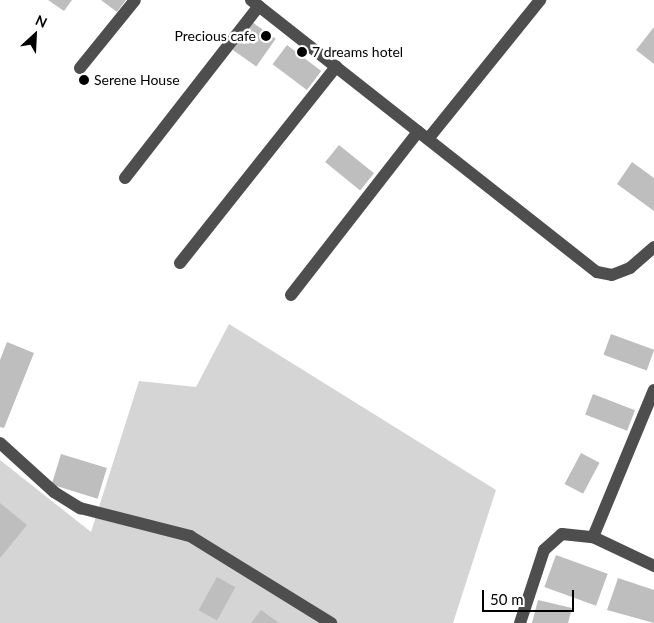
<!DOCTYPE html>
<html>
<head>
<meta charset="utf-8">
<style>
	body { margin:0 }
	#map { position:relative; width:654px; height:623px; overflow:hidden; background:#fff; font-family:Lato,sans-serif }
	div>[style] { position:absolute }
	.green>* { inset:0; background:#d5d5d5 }
	.building>* { inset:0; background:#bebebe; transform-origin:0 0 }
	.minor>* { height:12px; margin:-6px; padding:0 6px; transform-origin:6px; border-radius:6px; background:#4e4e4e }
	.dots>* { width:14px; height:14px; translate:-50% -50%; box-sizing:border-box; border:2px solid #fff; border-radius:50% }
	span { translate:-50% -50%; white-space:nowrap; text-align:center; line-height:1.15; -webkit-text-stroke:5px #fff; paint-order:stroke }
	.poi-label { font-size:14px; color:#000 }
	.right { translate:-100% -50%; text-align:right }
	.left { translate:0 -50%; text-align:left }
	.north { position:absolute; left:10px; top:10px; width:50px; height:50px; -webkit-text-stroke:4px #fff; paint-order:stroke; rotate:25deg; font-size:14px; font-weight:700; line-height:20px; text-align:center; color:#000 }
	.north::after { content:''; display:block; margin:auto; width:18px; height:22px; background:#000; clip-path:polygon(50% 0,100% 100%,50% 72%,0 100%) }
	.scale { position:absolute; left:482px; top:590px; width:92px; height:22px; box-sizing:border-box; border:2px solid #000; border-top:0; padding-left:6px; font-size:15px; line-height:18px; white-space:nowrap; color:#000; -webkit-text-stroke:4px #fff; paint-order:stroke }
</style>
</head>
<body>
<div id="map">
	<div class="green">
		<div style="clip-path:polygon(229px 324px,496px 490px,453px 623px,0 623px,0 460px,91px 532px,139px 381px,196px 387px)"></div>
	</div>
	<div class="building">
		<div style="clip-path:polygon(48px 0,72px 0,64px 11px)"></div>
		<div style="clip-path:polygon(101px 0,126px 0,117px 12px)"></div>
		<div style="left:252px;top:22px;width:29px;height:34px;rotate:35deg"></div>
		<div style="clip-path:polygon(654px 27px,654px 64px,636px 50px)"></div>
		<div style="left:287px;top:45px;width:43px;height:24px;rotate:37deg"></div>
		<div style="left:339px;top:145px;width:45px;height:22px;rotate:39deg"></div>
		<div style="clip-path:polygon(632px 162px,654px 178px,654px 211px,617px 184px)"></div>
		<div style="left:611px;top:334px;width:46px;height:22px;rotate:20deg"></div>
		<div style="clip-path:polygon(7px 342px,34px 353px,4px 428px,0 427px,0 360px)"></div>
		<div style="left:593px;top:394px;width:45px;height:22px;rotate:21deg"></div>
		<div style="left:581px;top:453px;width:21px;height:35px;rotate:28deg"></div>
		<div style="left:61px;top:454px;width:48px;height:32px;rotate:17deg"></div>
		<div style="clip-path:polygon(0 503px,27px 525px,0 558px)"></div>
		<div style="left:556px;top:555px;width:55px;height:34px;rotate:20deg"></div>
		<div style="left:217px;top:577px;width:21px;height:38px;rotate:29deg"></div>
		<div style="clip-path:polygon(618px 578px,654px 590px,654px 623px,607px 610px)"></div>
		<div style="clip-path:polygon(538px 600px,572px 608px,568px 623px,532px 623px)"></div>
		<div style="clip-path:polygon(261px 610px,279px 623px,251px 623px)"></div>
	</div>
	<div class="minor">
		<div style="left:251px;top:0;width:440px;rotate:38.2deg"></div>
		<div style="left:597px;top:272px;width:15px;rotate:11deg"></div>
		<div style="left:612px;top:275px;width:19px;rotate:-21deg"></div>
		<div style="left:630px;top:268px;width:32px;rotate:-41deg"></div>
		<div style="left:80px;top:68px;width:87px;rotate:-51deg"></div>
		<div style="left:428px;top:139px;width:179px;rotate:-51.1deg"></div>
		<div style="left:125px;top:178px;width:218px;rotate:-52.1deg"></div>
		<div style="left:180px;top:263px;width:251px;rotate:-51.5deg"></div>
		<div style="left:291px;top:295px;width:207px;rotate:-52.1deg"></div>
		<div style="left:0;top:443px;width:73px;rotate:42.2deg"></div>
		<div style="left:54px;top:492px;width:31px;rotate:32deg"></div>
		<div style="left:80px;top:508px;width:114px;rotate:14.3deg"></div>
		<div style="left:190px;top:536px;width:166px;rotate:31.7deg"></div>
		<div style="left:593px;top:537px;width:159px;rotate:-67.5deg"></div>
		<div style="left:520px;top:623px;width:77px;rotate:-71.8deg"></div>
		<div style="left:544px;top:550px;width:24px;rotate:-42deg"></div>
		<div style="left:562px;top:534px;width:31px;rotate:6deg"></div>
		<div style="left:593px;top:537px;width:68px;rotate:25.4deg"></div>
	</div>
	<div class="dots">
		<div style="left:266px;top:36px;background:#000"></div>
		<div style="left:302px;top:52px;background:#000"></div>
		<div style="left:84px;top:80px;background:#000"></div>
	</div>
	<div class="poi-label">
		<span class="right" style="left:256px;top:36px">Precious cafe</span>
		<span class="left" style="left:312px;top:52px">7 dreams hotel</span>
		<span class="left" style="left:94px;top:80px">Serene House</span>
	</div>
	<div class="north">N</div>
	<div class="scale">50 m</div>
</div>
</body>
</html>
